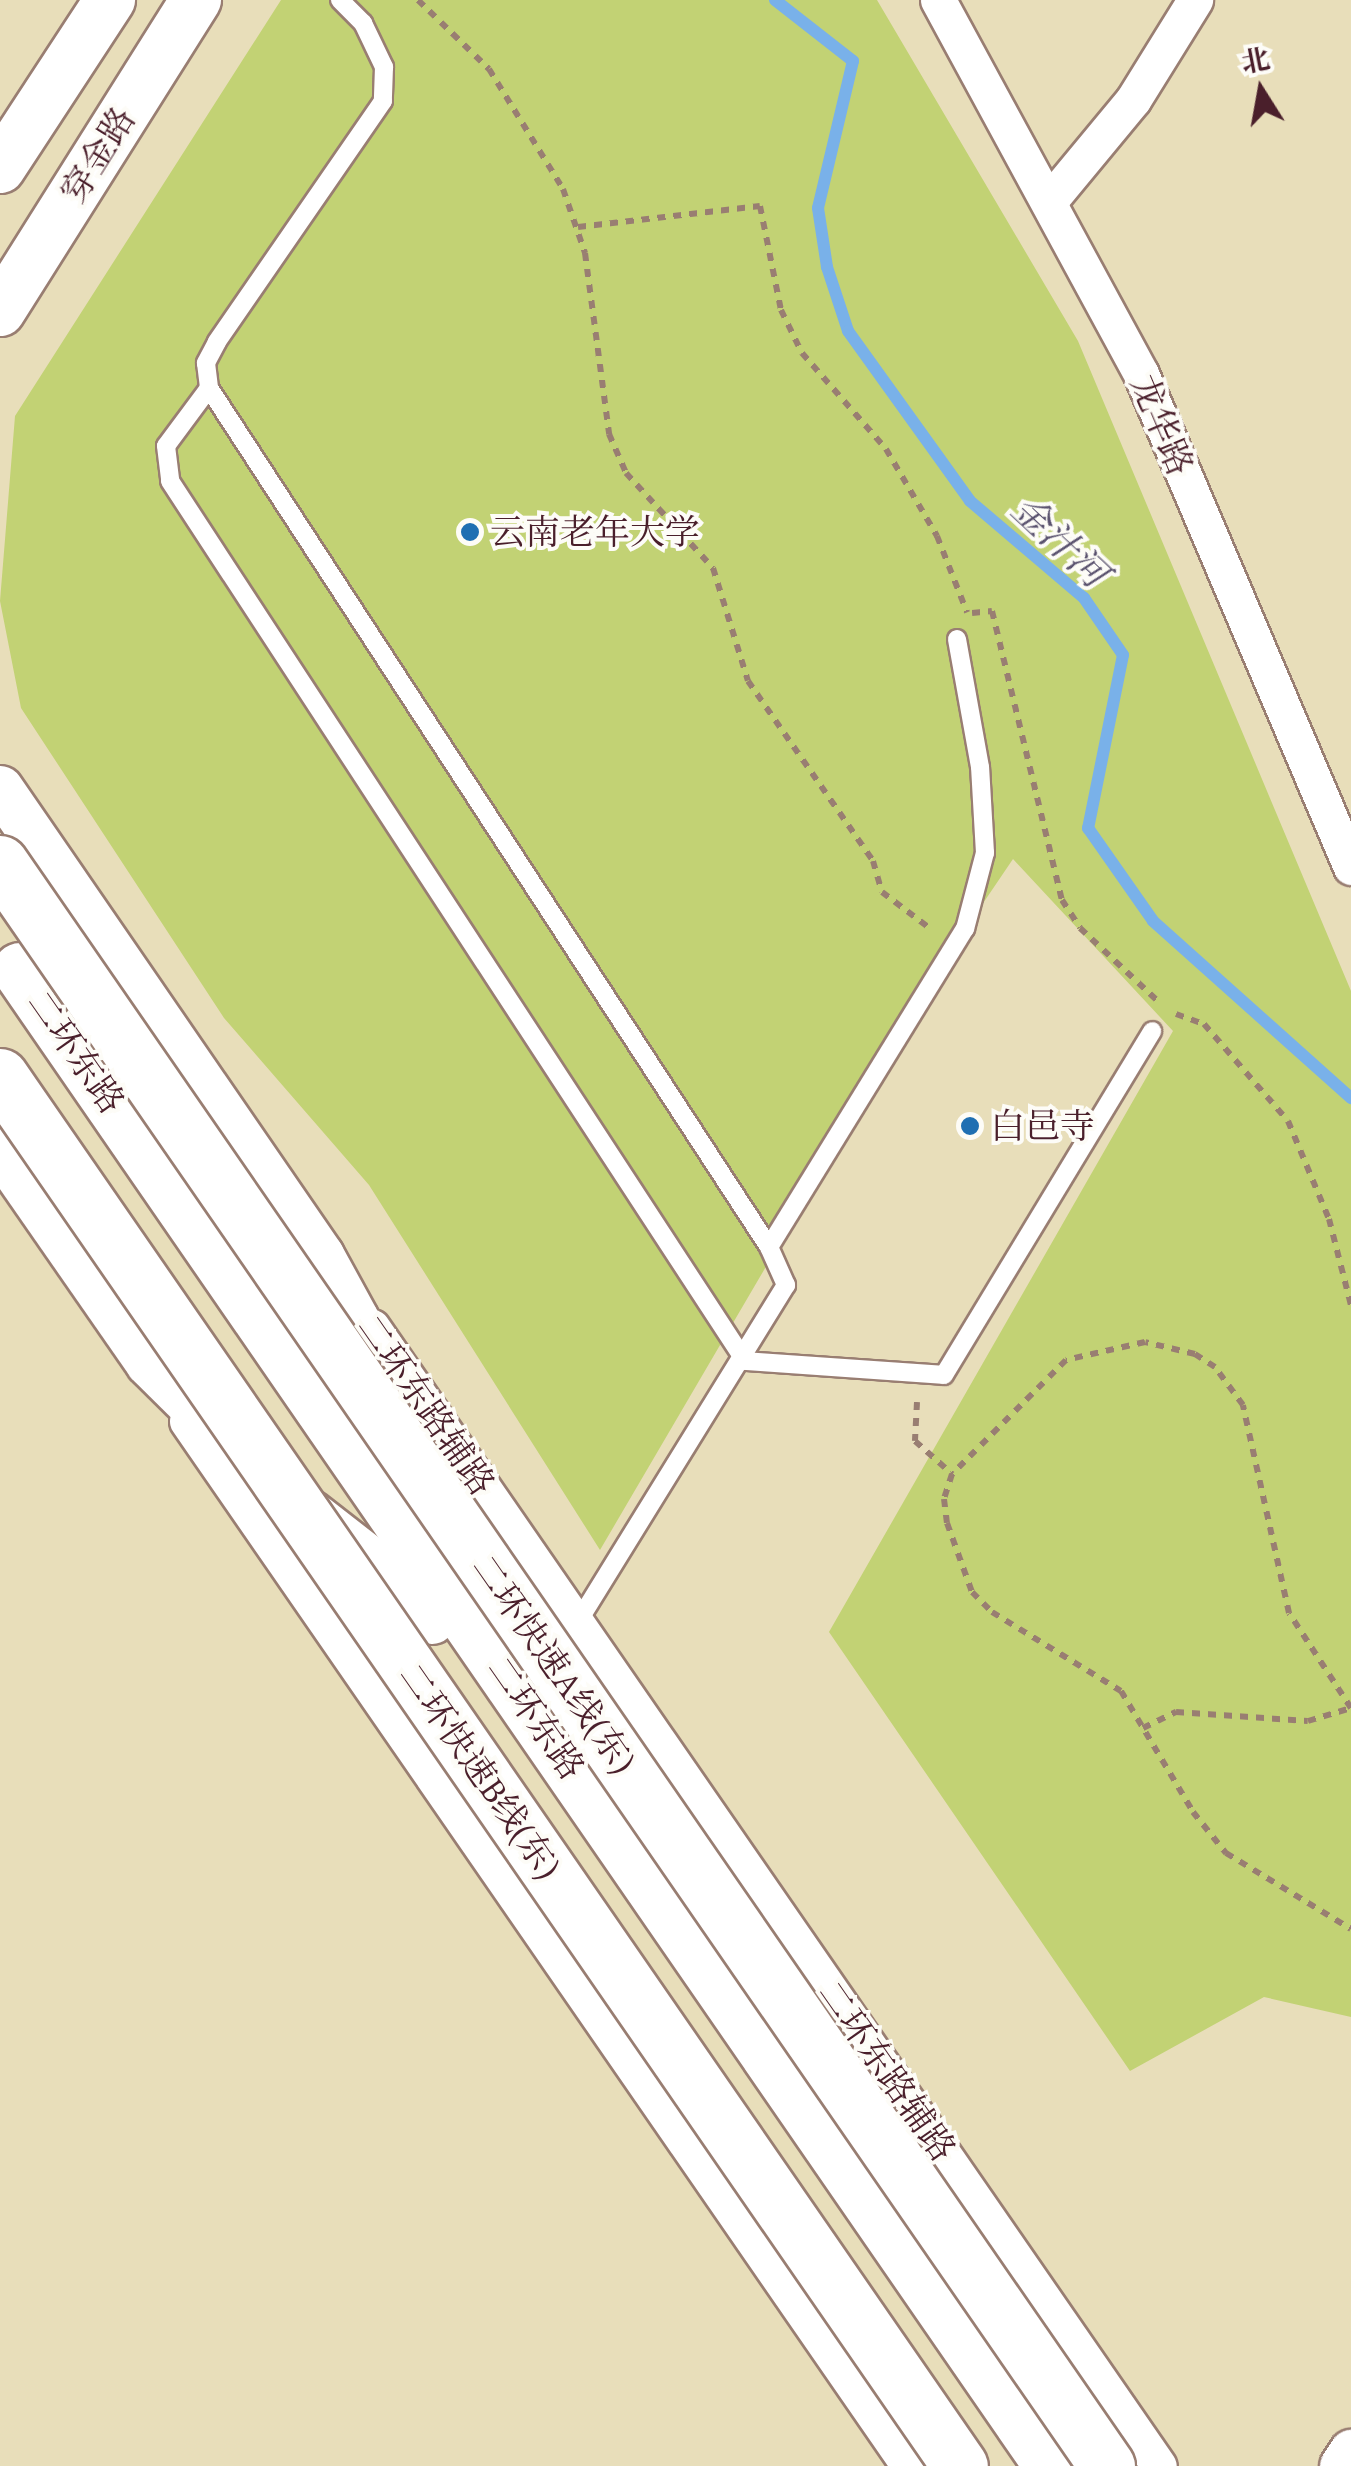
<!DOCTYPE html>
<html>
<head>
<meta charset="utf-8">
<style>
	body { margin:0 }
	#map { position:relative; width:1351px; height:2466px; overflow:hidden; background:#e8deba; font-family:"EB Garamond","Noto Serif SC",serif }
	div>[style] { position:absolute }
	.green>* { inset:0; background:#c2d274 }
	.stream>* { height:12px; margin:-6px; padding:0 6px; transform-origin:6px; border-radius:6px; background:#79b1e9 }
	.path>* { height:6px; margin-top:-3px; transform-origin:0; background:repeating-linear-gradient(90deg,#997e72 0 8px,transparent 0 16px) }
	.roads { filter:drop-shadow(2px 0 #997e72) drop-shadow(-2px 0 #997e72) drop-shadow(0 2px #997e72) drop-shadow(0 -2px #997e72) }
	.service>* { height:18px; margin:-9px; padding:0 9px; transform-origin:9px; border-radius:9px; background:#fff }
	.minor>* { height:35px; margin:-17.5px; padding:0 17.5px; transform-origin:17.5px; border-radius:17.5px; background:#fff }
	.tertiary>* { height:45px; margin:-22.5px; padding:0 22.5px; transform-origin:22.5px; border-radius:22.5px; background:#fff }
	.secondary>* { height:50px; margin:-25px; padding:0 25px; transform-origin:25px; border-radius:25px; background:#fff }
	.primary>* { height:55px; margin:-27.5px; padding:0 27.5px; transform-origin:27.5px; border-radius:27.5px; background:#fff }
	.bridges { filter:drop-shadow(2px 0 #997e72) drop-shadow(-2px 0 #997e72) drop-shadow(0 2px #997e72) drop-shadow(0 -2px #997e72) }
	.trunk-bridge>* { height:55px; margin:-27.5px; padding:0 27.5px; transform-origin:27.5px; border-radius:27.5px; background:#fff }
	.dots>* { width:28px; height:28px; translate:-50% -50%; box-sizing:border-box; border:5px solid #fdfcf7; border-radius:50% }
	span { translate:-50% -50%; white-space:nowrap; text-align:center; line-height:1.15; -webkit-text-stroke:8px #fdfcf7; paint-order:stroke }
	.street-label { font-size:35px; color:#4a1f2b }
	.poi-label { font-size:35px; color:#4a1f2b }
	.left { translate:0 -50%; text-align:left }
	.water-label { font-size:38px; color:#5a526e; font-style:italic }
	.north { position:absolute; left:1211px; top:40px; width:100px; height:100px; -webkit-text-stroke:8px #fdfcf7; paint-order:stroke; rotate:349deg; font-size:28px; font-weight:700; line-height:40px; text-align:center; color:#4a1f2b }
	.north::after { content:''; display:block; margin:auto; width:35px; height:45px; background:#4a1f2b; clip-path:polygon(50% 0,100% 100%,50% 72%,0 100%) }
</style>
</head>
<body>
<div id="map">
	<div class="green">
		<div style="clip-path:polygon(281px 0,877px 0,1078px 341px,1351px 991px,1351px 2017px,1264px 1997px,1130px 2071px,829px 1632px,1173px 1031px,1013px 859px,952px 949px,600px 1550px,369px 1185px,224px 1018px,21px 708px,0 601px,15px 416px)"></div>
	</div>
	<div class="stream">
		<div style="left:775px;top:0;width:99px;rotate:38deg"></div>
		<div style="left:853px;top:61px;width:151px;rotate:103.4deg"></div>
		<div style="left:818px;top:208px;width:60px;rotate:81.3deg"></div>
		<div style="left:827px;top:267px;width:67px;rotate:71.8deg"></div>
		<div style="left:848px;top:331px;width:209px;rotate:54.3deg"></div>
		<div style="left:970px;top:501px;width:150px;rotate:40.4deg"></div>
		<div style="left:1084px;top:598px;width:69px;rotate:55.6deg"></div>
		<div style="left:1123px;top:655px;width:177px;rotate:101.4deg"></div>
		<div style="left:1088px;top:828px;width:113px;rotate:55deg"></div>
		<div style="left:1153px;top:921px;width:266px;rotate:41.8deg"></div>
	</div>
	<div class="path">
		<div style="left:418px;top:0;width:99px;rotate:44.2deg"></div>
		<div style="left:489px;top:69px;width:141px;rotate:58.3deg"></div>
		<div style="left:563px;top:189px;width:68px;rotate:71deg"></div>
		<div style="left:585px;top:253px;width:183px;rotate:82.4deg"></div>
		<div style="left:609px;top:434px;width:43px;rotate:66.4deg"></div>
		<div style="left:626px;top:473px;width:129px;rotate:47.5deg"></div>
		<div style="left:713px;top:568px;width:118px;rotate:72.8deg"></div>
		<div style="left:748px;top:681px;width:219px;rotate:55.2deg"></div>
		<div style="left:873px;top:861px;width:32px;rotate:74deg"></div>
		<div style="left:882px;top:892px;width:63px;rotate:37.2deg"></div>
		<div style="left:578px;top:227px;width:183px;rotate:-6.6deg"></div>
		<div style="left:760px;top:206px;width:106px;rotate:78.6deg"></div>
		<div style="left:781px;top:310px;width:48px;rotate:64deg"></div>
		<div style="left:802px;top:353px;width:128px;rotate:48.8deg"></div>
		<div style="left:886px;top:449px;width:101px;rotate:59.6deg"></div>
		<div style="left:937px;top:536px;width:82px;rotate:68.5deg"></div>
		<div style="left:972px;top:613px;width:20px;rotate:-6deg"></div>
		<div style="left:992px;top:611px;width:297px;rotate:76.4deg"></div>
		<div style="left:1062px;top:900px;width:33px;rotate:57deg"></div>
		<div style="left:1080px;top:928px;width:111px;rotate:43.2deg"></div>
		<div style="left:1176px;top:1014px;width:30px;rotate:20deg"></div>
		<div style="left:1204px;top:1024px;width:128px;rotate:49.1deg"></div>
		<div style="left:1288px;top:1121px;width:106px;rotate:67.3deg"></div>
		<div style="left:1329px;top:1219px;width:89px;rotate:75.7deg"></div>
		<div style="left:917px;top:1402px;width:39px;rotate:93deg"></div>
		<div style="left:915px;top:1441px;width:50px;rotate:41.7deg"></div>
		<div style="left:1351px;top:1708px;width:113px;rotate:-123.1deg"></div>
		<div style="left:1289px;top:1613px;width:213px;rotate:-102.5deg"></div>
		<div style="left:1243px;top:1405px;width:47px;rotate:-126.4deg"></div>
		<div style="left:1215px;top:1367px;width:24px;rotate:-147deg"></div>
		<div style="left:1195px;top:1354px;width:51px;rotate:-166.5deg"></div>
		<div style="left:1145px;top:1342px;width:81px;rotate:167.2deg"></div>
		<div style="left:1066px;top:1360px;width:161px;rotate:135deg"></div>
		<div style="left:952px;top:1474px;width:26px;rotate:108deg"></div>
		<div style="left:944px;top:1499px;width:24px;rotate:83deg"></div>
		<div style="left:947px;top:1523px;width:73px;rotate:70.1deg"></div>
		<div style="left:972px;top:1592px;width:28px;rotate:45deg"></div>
		<div style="left:992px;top:1612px;width:151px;rotate:31.5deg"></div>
		<div style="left:1121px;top:1691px;width:141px;rotate:59.2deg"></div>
		<div style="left:1193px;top:1812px;width:53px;rotate:51.2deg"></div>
		<div style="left:1226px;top:1853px;width:146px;rotate:31.3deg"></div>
		<div style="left:1143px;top:1728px;width:37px;rotate:-26deg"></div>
		<div style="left:1176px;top:1712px;width:132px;rotate:3.9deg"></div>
		<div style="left:1308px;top:1721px;width:45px;rotate:-16.8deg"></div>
	</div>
	<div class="roads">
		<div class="service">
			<div style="left:340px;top:0;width:33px;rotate:45deg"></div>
			<div style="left:363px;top:23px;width:49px;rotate:64.5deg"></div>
			<div style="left:384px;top:67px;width:34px;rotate:92deg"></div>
			<div style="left:383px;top:101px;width:293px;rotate:124.6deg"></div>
			<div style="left:217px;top:342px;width:24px;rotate:118deg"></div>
			<div style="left:206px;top:363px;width:25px;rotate:83deg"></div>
			<div style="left:209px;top:388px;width:1025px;rotate:56.9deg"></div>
			<div style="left:769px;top:1247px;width:42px;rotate:65.9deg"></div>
			<div style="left:786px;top:1285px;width:398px;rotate:121.7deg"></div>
			<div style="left:209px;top:388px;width:72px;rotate:126.6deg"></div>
			<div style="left:166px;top:446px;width:35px;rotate:83deg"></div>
			<div style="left:170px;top:481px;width:1051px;rotate:56.84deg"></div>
			<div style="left:745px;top:1361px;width:199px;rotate:4deg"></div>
			<div style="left:944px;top:1375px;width:402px;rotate:-58.8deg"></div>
			<div style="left:769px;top:1247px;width:374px;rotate:-58.4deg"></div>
			<div style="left:965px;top:929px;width:79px;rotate:-75.3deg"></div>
			<div style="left:985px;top:853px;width:86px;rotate:-93.3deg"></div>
			<div style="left:980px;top:767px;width:130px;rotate:-100.2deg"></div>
		</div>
		<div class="minor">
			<div style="left:938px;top:0;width:426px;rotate:61.5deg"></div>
			<div style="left:1141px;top:374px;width:536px;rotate:66.93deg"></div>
			<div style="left:1051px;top:199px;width:129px;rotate:-50.4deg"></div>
			<div style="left:1133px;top:100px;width:118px;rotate:-58.2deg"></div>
			<div style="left:372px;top:1327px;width:1384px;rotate:55.36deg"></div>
			<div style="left:187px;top:1421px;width:1270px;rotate:55.36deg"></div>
		</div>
		<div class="tertiary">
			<div style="left:0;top:788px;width:567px;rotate:55.5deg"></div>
			<div style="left:321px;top:1255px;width:73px;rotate:61.3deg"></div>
			<div style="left:356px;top:1319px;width:94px;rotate:68.9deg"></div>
			<div style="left:0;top:1150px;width:259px;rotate:55.2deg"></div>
			<div style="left:148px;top:1363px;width:158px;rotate:44.7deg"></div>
			<div style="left:311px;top:1513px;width:98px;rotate:37.9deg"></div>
			<div style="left:388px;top:1573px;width:65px;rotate:47.5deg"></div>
			<div style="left:1342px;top:2466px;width:17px;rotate:-57deg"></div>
		</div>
		<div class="secondary">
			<div style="left:0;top:168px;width:201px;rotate:-56.8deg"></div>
			<div style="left:0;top:311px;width:368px;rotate:-57.8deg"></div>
		</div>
		<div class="primary">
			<div style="left:20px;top:970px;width:1817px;rotate:55.4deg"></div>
		</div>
	</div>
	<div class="bridges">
		<div class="trunk-bridge">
			<div style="left:0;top:863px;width:1948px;rotate:55.37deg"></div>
			<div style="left:0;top:1076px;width:1689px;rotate:55.37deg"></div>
		</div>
	</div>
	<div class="dots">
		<div style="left:470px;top:532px;background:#1f6fb2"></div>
		<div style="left:970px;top:1126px;background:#1f6fb2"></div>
	</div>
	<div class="street-label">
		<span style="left:98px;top:155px;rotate:-58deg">穿金路</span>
		<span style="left:1162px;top:425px;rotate:67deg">龙华路</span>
		<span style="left:76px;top:1052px;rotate:55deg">二环东路</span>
		<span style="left:426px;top:1405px;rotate:55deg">二环东路辅路</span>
		<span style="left:554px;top:1664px;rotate:55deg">二环快速A线(东)</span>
		<span style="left:536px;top:1718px;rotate:55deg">二环东路</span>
		<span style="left:480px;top:1771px;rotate:55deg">二环快速B线(东)</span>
		<span style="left:887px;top:2071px;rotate:55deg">二环东路辅路</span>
	</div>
	<div class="poi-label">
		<span class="left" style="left:490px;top:532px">云南老年大学</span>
		<span class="left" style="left:990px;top:1126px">白邑寺</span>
	</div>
	<div class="water-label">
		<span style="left:1060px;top:541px;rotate:43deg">金汁河</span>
	</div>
	<div class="north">北</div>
</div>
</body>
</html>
